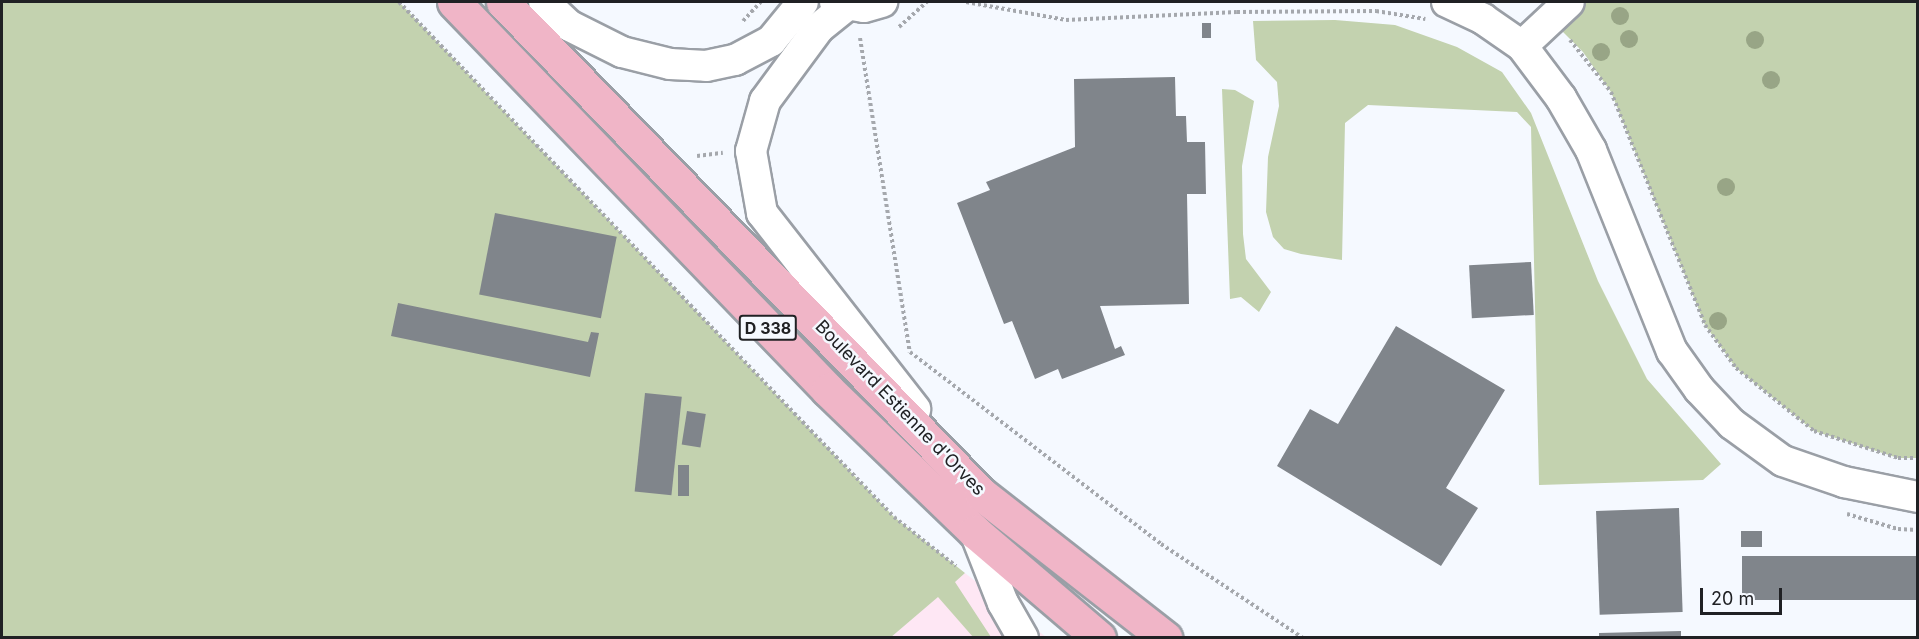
<!DOCTYPE html>
<html>
<head>
<meta charset="utf-8">
<style>
	body { margin:0 }
	#map { position:relative; width:1919px; height:639px; overflow:hidden; background:#f5f9ff; font-family:Inter,sans-serif }
	div>[style] { position:absolute }
	.industrial>* { inset:0; background:#fee7f4 }
	.green>* { inset:0; background:#c3d2af }
	.building>* { inset:0; background:#80858b; transform-origin:0 0 }
	.path>* { height:4px; margin-top:-2px; transform-origin:0; background:repeating-linear-gradient(90deg,#a5a8ad 0 3px,transparent 0 6px) }
	.roads { filter:drop-shadow(2px 0 #9a9fa6) drop-shadow(-2px 0 #9a9fa6) drop-shadow(0 2px #9a9fa6) drop-shadow(0 -2px #9a9fa6) }
	.minor>* { height:30px; margin:-15px; padding:0 15px; transform-origin:15px; border-radius:15px; background:#fff }
	.major>* { height:33px; margin:-16.5px; padding:0 16.5px; transform-origin:16.5px; border-radius:16.5px; background:#f0b5c7 }
	.trees>* { width:18px; height:18px; margin:-9px; border-radius:50%; background:#98a586 }
	span { translate:-50% -50%; white-space:nowrap; text-align:center; line-height:1.15; -webkit-text-stroke:5px #f5f9ff; paint-order:stroke }
	.shield-label span { padding:2px 4px; background:#f5f9ff; border:2px solid; border-radius:4px; -webkit-text-stroke-width:0 }
	.shield-label { font-size:16px; color:#202124; font-weight:700 }
	.street-label { font-size:18px; color:#202124 }
	.frame { position:absolute; inset:0; border:3px solid #202124; pointer-events:none }
	.scale { position:absolute; left:1700px; top:588px; width:82px; height:27px; box-sizing:border-box; border:3px solid #202124; border-top:0; padding-left:8px; font-size:18px; line-height:21px; white-space:nowrap; color:#202124; -webkit-text-stroke:4px #f5f9ff; paint-order:stroke }
</style>
</head>
<body>
<div id="map">
	<div class="industrial">
		<div style="clip-path:polygon(965px 573px,1046px 637px,890px 638px)"></div>
	</div>
	<div class="green">
		<div style="clip-path:polygon(2px 2px,399px 2px,894px 517px,965px 573px,955px 582px,991px 637px,973px 637px,938px 597px,890px 638px,2px 637px)"></div>
		<div style="clip-path:polygon(1569px 2px,1917px 2px,1917px 458px,1898px 458px,1814px 431px,1736px 368px,1705px 325px,1611px 92px,1583px 52px,1550px 19px)"></div>
		<div style="clip-path:polygon(1335px 20px,1395px 25px,1457px 47px,1502px 72px,1531px 113px,1598px 281px,1647px 379px,1721px 464px,1703px 480px,1539px 485px,1531px 127px,1517px 112px,1368px 105px,1345px 123px,1342px 260px,1301px 254px,1284px 249px,1273px 237px,1266px 212px,1268px 157px,1279px 106px,1277px 82px,1256px 60px,1253px 21px)"></div>
		<div style="clip-path:polygon(1222px 89px,1235px 90px,1254px 101px,1242px 166px,1243px 234px,1246px 259px,1271px 292px,1259px 312px,1241px 297px,1230px 299px)"></div>
	</div>
	<div class="building">
		<div style="left:1202px;top:23px;width:9px;height:15px"></div>
		<div style="clip-path:polygon(1175px 77px,1176px 116px,1186px 116px,1187px 142px,1205px 142px,1206px 194px,1187px 194px,1189px 304px,1100px 306px,1115px 349px,1121px 346px,1125px 355px,1062px 379px,1058px 369px,1035px 379px,1012px 321px,1004px 324px,957px 203px,990px 190px,986px 182px,1075px 147px,1074px 79px)"></div>
		<div style="left:495px;top:213px;width:124px;height:83px;rotate:11deg"></div>
		<div style="left:1531px;top:262px;width:53px;height:62px;rotate:87deg"></div>
		<div style="clip-path:polygon(398px 303px,588px 342px,591px 332px,599px 333px,590px 377px,391px 336px)"></div>
		<div style="clip-path:polygon(1396px 326px,1505px 390px,1446px 488px,1478px 508px,1441px 566px,1277px 466px,1310px 409px,1338px 424px)"></div>
		<div style="left:645px;top:393px;width:37px;height:99px;rotate:6deg"></div>
		<div style="left:687px;top:411px;width:19px;height:34px;rotate:9deg"></div>
		<div style="left:678px;top:465px;width:11px;height:31px"></div>
		<div style="left:1679px;top:508px;width:104px;height:83px;rotate:88deg"></div>
		<div style="left:1741px;top:531px;width:21px;height:16px"></div>
		<div style="left:1918px;top:556px;width:44px;height:176px;rotate:90deg"></div>
		<div style="clip-path:polygon(1681px 631px,1681px 638px,1599px 638px,1599px 633px)"></div>
	</div>
	<div class="path">
		<div style="left:399px;top:2px;width:714px;rotate:46.13deg"></div>
		<div style="left:894px;top:517px;width:79px;rotate:38.3deg"></div>
		<div style="left:966px;top:2px;width:102px;rotate:10.2deg"></div>
		<div style="left:1066px;top:20px;width:171px;rotate:-2.7deg"></div>
		<div style="left:1237px;top:12px;width:139px;rotate:-0.4deg"></div>
		<div style="left:1376px;top:11px;width:50px;rotate:9.3deg"></div>
		<div style="left:743px;top:21px;width:26px;rotate:-47deg"></div>
		<div style="left:899px;top:27px;width:38px;rotate:-42deg"></div>
		<div style="left:860px;top:38px;width:318px;rotate:81deg"></div>
		<div style="left:910px;top:352px;width:316px;rotate:37.4deg"></div>
		<div style="left:1161px;top:544px;width:170px;rotate:33.5deg"></div>
		<div style="left:1570px;top:40px;width:66px;rotate:51.7deg"></div>
		<div style="left:1611px;top:92px;width:251px;rotate:68deg"></div>
		<div style="left:1705px;top:325px;width:53px;rotate:54.2deg"></div>
		<div style="left:1736px;top:368px;width:100px;rotate:38.9deg"></div>
		<div style="left:1814px;top:431px;width:88px;rotate:17.8deg"></div>
		<div style="left:1898px;top:458px;width:20px"></div>
		<div style="left:697px;top:156px;width:26px;rotate:-7deg"></div>
		<div style="left:1847px;top:514px;width:53px;rotate:16.4deg"></div>
		<div style="left:1898px;top:529px;width:20px;rotate:3deg"></div>
	</div>
	<div class="roads">
		<div class="minor">
			<div style="left:544px;top:2px;width:35px;rotate:43deg"></div>
			<div style="left:570px;top:26px;width:58px;rotate:26.6deg"></div>
			<div style="left:622px;top:52px;width:49px;rotate:14deg"></div>
			<div style="left:670px;top:64px;width:36px;rotate:3deg"></div>
			<div style="left:706px;top:66px;width:30px;rotate:-12deg"></div>
			<div style="left:735px;top:60px;width:41px;rotate:-27.8deg"></div>
			<div style="left:771px;top:41px;width:50px;rotate:-50.6deg"></div>
			<div style="left:835px;top:2px;width:29px;rotate:10deg"></div>
			<div style="left:864px;top:7px;width:19px;rotate:-16deg"></div>
			<div style="left:1447px;top:2px;width:40px;rotate:25deg"></div>
			<div style="left:1483px;top:19px;width:47px;rotate:34.7deg"></div>
			<div style="left:1522px;top:46px;width:65px;rotate:53.1deg"></div>
			<div style="left:1561px;top:98px;width:60px;rotate:60deg"></div>
			<div style="left:1591px;top:150px;width:217px;rotate:68.1deg"></div>
			<div style="left:1672px;top:351px;width:47px;rotate:54.6deg"></div>
			<div style="left:1699px;top:389px;width:48px;rotate:46.7deg"></div>
			<div style="left:1732px;top:424px;width:63px;rotate:36deg"></div>
			<div style="left:1783px;top:461px;width:65px;rotate:19deg"></div>
			<div style="left:1844px;top:482px;width:76px;rotate:11.5deg"></div>
			<div style="left:846px;top:6px;width:36px;rotate:141deg"></div>
			<div style="left:818px;top:29px;width:89px;rotate:126.4deg"></div>
			<div style="left:765px;top:101px;width:52px;rotate:105.6deg"></div>
			<div style="left:751px;top:151px;width:63px;rotate:79.9deg"></div>
			<div style="left:762px;top:213px;width:249px;rotate:52deg"></div>
			<div style="left:1522px;top:46px;width:64px;rotate:-43.1deg"></div>
			<div style="left:975px;top:532px;width:76px;rotate:68.5deg"></div>
			<div style="left:1003px;top:603px;width:40px;rotate:60.3deg"></div>
		</div>
		<div class="major">
			<div style="left:454px;top:2px;width:539px;rotate:46.05deg"></div>
			<div style="left:828px;top:390px;width:204px;rotate:44deg"></div>
			<div style="left:975px;top:532px;width:163px;rotate:40.5deg"></div>
			<div style="left:503px;top:2px;width:686px;rotate:45.83deg"></div>
			<div style="left:981px;top:494px;width:234px;rotate:38deg"></div>
		</div>
	</div>
	<div class="trees">
		<div style="left:1620px;top:16px"></div>
		<div style="left:1629px;top:39px"></div>
		<div style="left:1755px;top:40px"></div>
		<div style="left:1601px;top:52px"></div>
		<div style="left:1771px;top:80px"></div>
		<div style="left:1726px;top:187px"></div>
		<div style="left:1718px;top:321px"></div>
	</div>
	<div class="shield-label">
		<span style="left:768px;top:328px">D 338</span>
	</div>
	<div class="street-label">
		<span style="left:900px;top:408px;rotate:46deg">Boulevard Estienne d'Orves</span>
	</div>
	<div class="frame"></div>
	<div class="scale">20 m</div>
</div>
</body>
</html>
